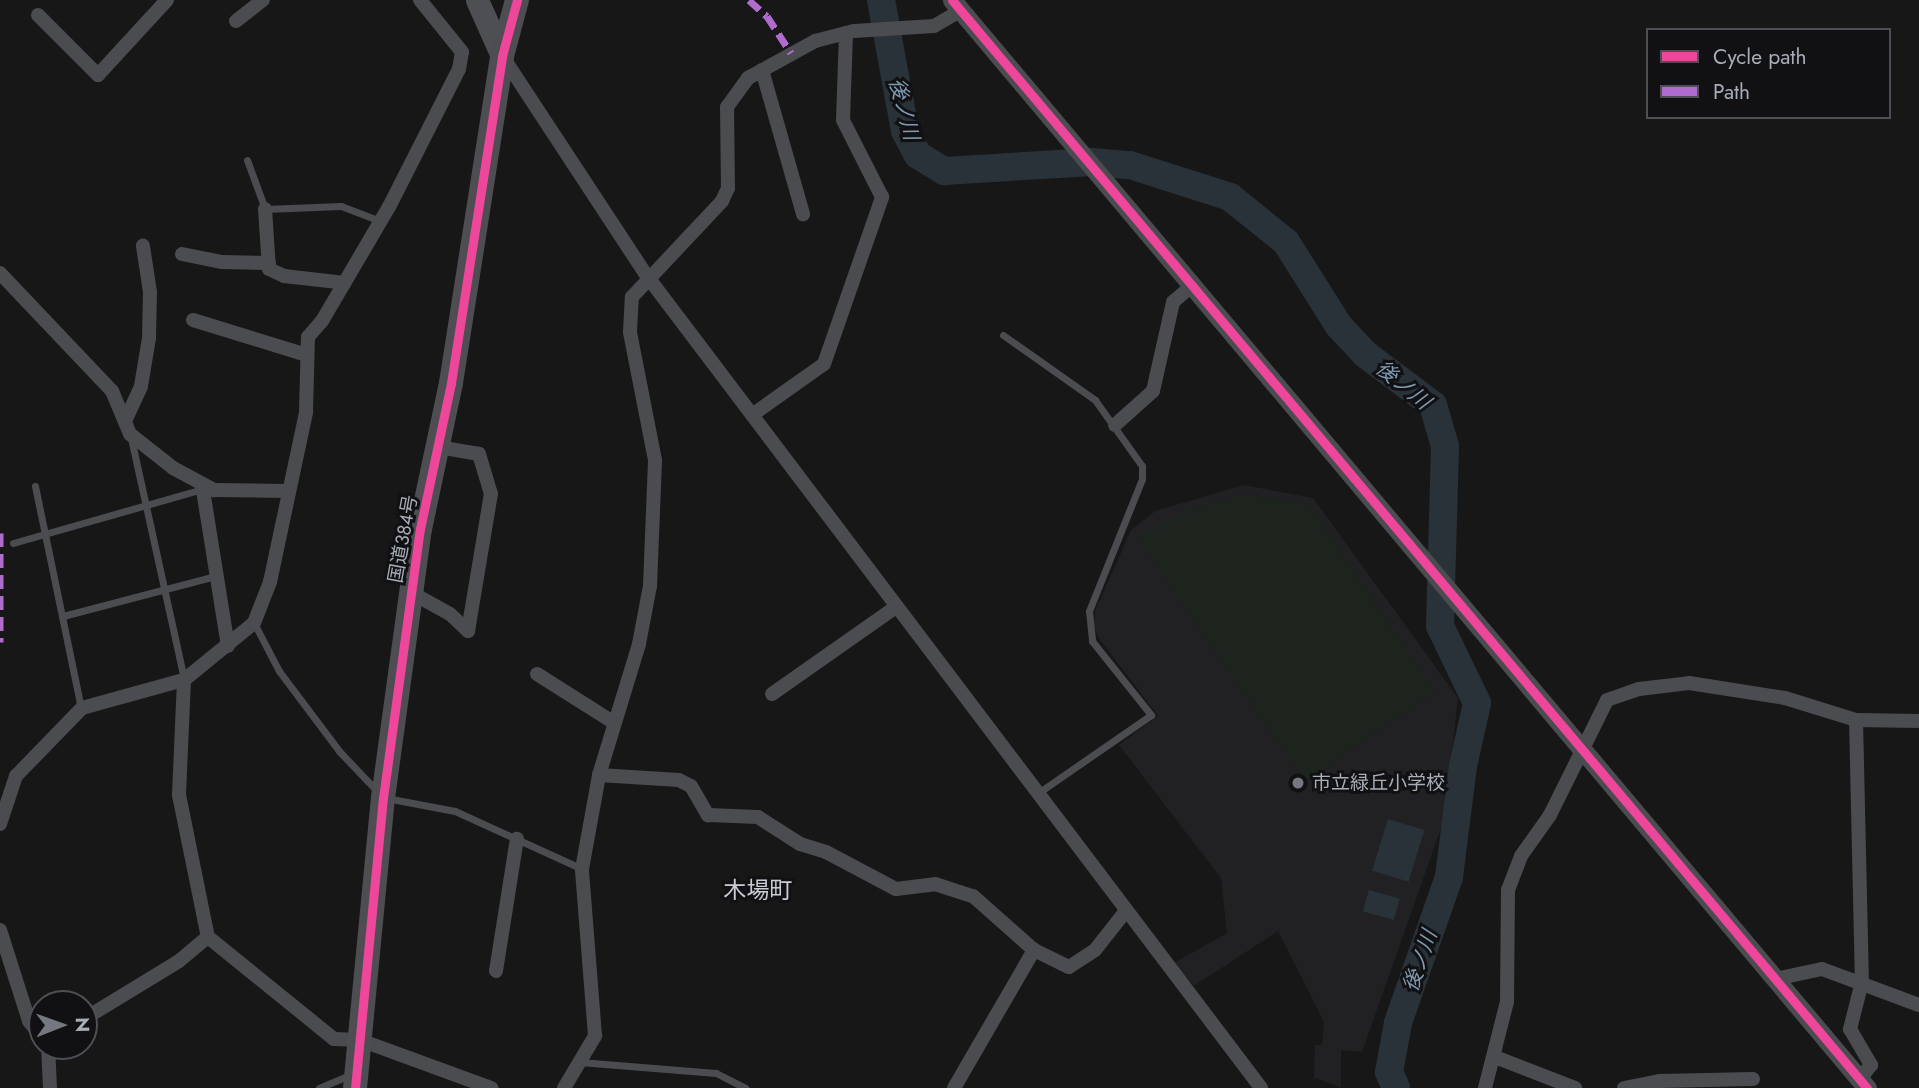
<!DOCTYPE html>
<html>
<head>
<meta charset="utf-8">
<style>
	body { margin:0 }
	#map { position:relative; width:1919px; height:1088px; overflow:hidden; background:#171717; font-family:Jost,"Noto Sans JP",sans-serif }
	div>[style] { position:absolute }
	.built>* { inset:0; background:#212123 }
	.green>* { inset:0; background:#1d241e }
	.water>* { inset:0; background:#2a3239; transform-origin:0 0 }
	.river>* { height:28px; margin:-14px; padding:0 14px; transform-origin:14px; border-radius:14px; background:#2a3239 }
	.service>* { height:7px; margin:-3.5px; padding:0 3.5px; transform-origin:3.5px; border-radius:3.5px; background:#4b4c50 }
	.minor>* { height:14px; margin:-7px; padding:0 7px; transform-origin:7px; border-radius:7px; background:#4b4c50 }
	.tertiary>* { height:19px; margin:-9.5px; padding:0 9.5px; transform-origin:9.5px; border-radius:9.5px; background:#4b4c50 }
	.primary>* { height:23px; margin:-11.5px; padding:0 11.5px; transform-origin:11.5px; border-radius:11.5px; background:#4d4f52 }
	.trunk>* { height:24px; margin:-12px; padding:0 12px; transform-origin:12px; border-radius:12px; background:#4e4e52 }
	.quiet>* { height:7px; margin-top:-3.5px; transform-origin:0; background:repeating-linear-gradient(90deg,#b06ccc 0 14px,transparent 0 21px) }
	.cycleway>* { height:9px; margin:-4.5px; padding:0 4.5px; transform-origin:4.5px; border-radius:4.5px; background:#ed469a }
	.dots>* { width:19px; height:19px; translate:-50% -50%; box-sizing:border-box; border:4px solid #111113; border-radius:50% }
	span { translate:-50% -50%; white-space:nowrap; text-align:center; line-height:1.15; -webkit-text-stroke:6px #111113; paint-order:stroke }
	.street-label { font-size:19px; color:#a8adb8 }
	.poi-label { font-size:19px; color:#a8adb8 }
	.left { translate:0 -50%; text-align:left }
	.water-label { font-size:21px; color:#7f9bb3; font-style:italic }
	.quarter-label { font-size:23px; color:#c9ccd4 }
	.legend { position:absolute; left:1646px; top:28px; width:245px; height:91px; box-sizing:border-box; background:#111113; border:2px solid #4d4f55; margin:0; padding:9px 12px; list-style:none; font-size:21px; color:#a8adb8 }
	.legend li { display:flex; align-items:center; gap:14px; height:35px }
	.legend b { width:35px; border:2px solid #4d4f55 }
	.north { position:absolute; left:28px; top:990px; width:70px; height:70px; box-sizing:border-box; background:#111113; border:2px solid #4d4f55; border-radius:50%; rotate:89deg; font-size:19px; font-weight:700; line-height:28px; text-align:center; color:#a8adb8 }
	.north::after { content:''; display:block; margin:auto; width:24px; height:32px; background:#757880; clip-path:polygon(50% 0,100% 100%,50% 72%,0 100%) }
</style>
</head>
<body>
<div id="map">
	<div class="built">
		<div style="clip-path:polygon(1244px 485px,1313px 498px,1458px 698px,1444px 820px,1362px 1052px,1341px 1050px,1341px 1088px,1314px 1077px,1315px 1045px,1322px 1045px,1324px 1022px,1278px 931px,1194px 986px,1174px 963px,1227px 933px,1221px 878px,1119px 745px,1158px 716px,1098px 637px,1094px 625px,1095px 611px,1131px 530px,1155px 511px)"></div>
	</div>
	<div class="green">
		<div style="clip-path:polygon(1244px 494px,1308px 504px,1435px 692px,1305px 781px,1137px 538px,1195px 509px)"></div>
	</div>
	<div class="water">
		<div style="left:1388px;top:819px;width:38px;height:54px;rotate:17deg"></div>
		<div style="left:1369px;top:890px;width:32px;height:22px;rotate:16deg"></div>
	</div>
	<div class="river">
		<div style="left:881px;top:0;width:133px;rotate:79.6deg"></div>
		<div style="left:905px;top:131px;width:27px;rotate:62deg"></div>
		<div style="left:918px;top:155px;width:31px;rotate:32deg"></div>
		<div style="left:944px;top:171px;width:148px;rotate:-3.5deg"></div>
		<div style="left:1092px;top:162px;width:38px;rotate:5deg"></div>
		<div style="left:1130px;top:165px;width:105px;rotate:17.7deg"></div>
		<div style="left:1230px;top:197px;width:72px;rotate:38.8deg"></div>
		<div style="left:1286px;top:242px;width:99px;rotate:57.8deg"></div>
		<div style="left:1339px;top:326px;width:38px;rotate:47deg"></div>
		<div style="left:1365px;top:354px;width:85px;rotate:36.9deg"></div>
		<div style="left:1433px;top:405px;width:43px;rotate:73.7deg"></div>
		<div style="left:1445px;top:446px;width:180px;rotate:91.6deg"></div>
		<div style="left:1440px;top:626px;width:85px;rotate:64.3deg"></div>
		<div style="left:1477px;top:703px;width:65px;rotate:102.5deg"></div>
		<div style="left:1463px;top:766px;width:112px;rotate:97.2deg"></div>
		<div style="left:1449px;top:877px;width:155px;rotate:109.3deg"></div>
		<div style="left:1398px;top:1023px;width:50px;rotate:100.4deg"></div>
		<div style="left:1389px;top:1072px;width:17px;rotate:66deg"></div>
	</div>
	<div class="service">
		<div style="left:247px;top:160px;width:52px;rotate:69.8deg"></div>
		<div style="left:265px;top:209px;width:76px;rotate:-2.3deg"></div>
		<div style="left:341px;top:206px;width:42px;rotate:21deg"></div>
		<div style="left:1003px;top:335px;width:113px;rotate:35.2deg"></div>
		<div style="left:1095px;top:400px;width:81px;rotate:54.5deg"></div>
		<div style="left:1142px;top:466px;width:13px;rotate:90deg"></div>
		<div style="left:1142px;top:479px;width:142px;rotate:111.9deg"></div>
		<div style="left:1089px;top:611px;width:30px;rotate:84deg"></div>
		<div style="left:1092px;top:641px;width:95px;rotate:51.4deg"></div>
		<div style="left:1151px;top:715px;width:137px;rotate:145.4deg"></div>
		<div style="left:131px;top:438px;width:247px;rotate:77.6deg"></div>
		<div style="left:35px;top:486px;width:227px;rotate:78.3deg"></div>
		<div style="left:13px;top:543px;width:198px;rotate:-15.9deg"></div>
		<div style="left:63px;top:616px;width:158px;rotate:-14.7deg"></div>
		<div style="left:254px;top:623px;width:54px;rotate:62.5deg"></div>
		<div style="left:279px;top:671px;width:100px;rotate:53.1deg"></div>
		<div style="left:339px;top:751px;width:55px;rotate:46.5deg"></div>
		<div style="left:386px;top:798px;width:70px;rotate:10.7deg"></div>
		<div style="left:455px;top:811px;width:140px;rotate:24.5deg"></div>
		<div style="left:580px;top:1062px;width:136px;rotate:4.6deg"></div>
		<div style="left:716px;top:1073px;width:33px;rotate:27deg"></div>
		<div style="left:319px;top:1088px;width:34px;rotate:-23deg"></div>
	</div>
	<div class="minor">
		<div style="left:38px;top:15px;width:85px;rotate:45deg"></div>
		<div style="left:98px;top:75px;width:102px;rotate:-47.4deg"></div>
		<div style="left:236px;top:21px;width:34px;rotate:-38deg"></div>
		<div style="left:503px;top:57px;width:262px;rotate:56.7deg"></div>
		<div style="left:647px;top:276px;width:1018px;rotate:52.9deg"></div>
		<div style="left:762px;top:70px;width:150px;rotate:74.1deg"></div>
		<div style="left:265px;top:209px;width:60px;rotate:86.2deg"></div>
		<div style="left:269px;top:269px;width:17px;rotate:25deg"></div>
		<div style="left:284px;top:276px;width:61px;rotate:6.5deg"></div>
		<div style="left:182px;top:254px;width:41px;rotate:11.3deg"></div>
		<div style="left:222px;top:262px;width:47px;rotate:1.2deg"></div>
		<div style="left:0;top:273px;width:163px;rotate:46.5deg"></div>
		<div style="left:112px;top:391px;width:47px;rotate:67.3deg"></div>
		<div style="left:130px;top:434px;width:55px;rotate:38.3deg"></div>
		<div style="left:173px;top:468px;width:47px;rotate:28.2deg"></div>
		<div style="left:214px;top:490px;width:73px;rotate:0.8deg"></div>
		<div style="left:193px;top:320px;width:119px;rotate:17.1deg"></div>
		<div style="left:752px;top:415px;width:88px;rotate:-35.3deg"></div>
		<div style="left:824px;top:364px;width:177px;rotate:-70.8deg"></div>
		<div style="left:882px;top:197px;width:86px;rotate:-116.9deg"></div>
		<div style="left:843px;top:120px;width:87px;rotate:-88deg"></div>
		<div style="left:125px;top:421px;width:38px;rotate:-65deg"></div>
		<div style="left:141px;top:386px;width:49px;rotate:-80.5deg"></div>
		<div style="left:149px;top:338px;width:46px;rotate:-88.8deg"></div>
		<div style="left:150px;top:292px;width:47px;rotate:-98.7deg"></div>
		<div style="left:1115px;top:425px;width:51px;rotate:-41.8deg"></div>
		<div style="left:1153px;top:391px;width:91px;rotate:-77.3deg"></div>
		<div style="left:1173px;top:302px;width:23px;rotate:-41deg"></div>
		<div style="left:202px;top:484px;width:164px;rotate:80.9deg"></div>
		<div style="left:412px;top:593px;width:43px;rotate:28.9deg"></div>
		<div style="left:450px;top:614px;width:25px;rotate:43deg"></div>
		<div style="left:468px;top:631px;width:139px;rotate:-80.5deg"></div>
		<div style="left:491px;top:494px;width:42px;rotate:-106.7deg"></div>
		<div style="left:479px;top:454px;width:42px;rotate:-170.3deg"></div>
		<div style="left:537px;top:674px;width:90px;rotate:32.3deg"></div>
		<div style="left:184px;top:680px;width:115px;rotate:92.5deg"></div>
		<div style="left:179px;top:795px;width:145px;rotate:78.5deg"></div>
		<div style="left:208px;top:937px;width:162px;rotate:39deg"></div>
		<div style="left:334px;top:1039px;width:26px;rotate:2deg"></div>
		<div style="left:360px;top:1040px;width:140px;rotate:20.1deg"></div>
		<div style="left:772px;top:694px;width:151px;rotate:-35.1deg"></div>
		<div style="left:1856px;top:720px;width:63px;rotate:0.9deg"></div>
		<div style="left:599px;top:775px;width:80px;rotate:3.6deg"></div>
		<div style="left:679px;top:780px;width:13px;rotate:27deg"></div>
		<div style="left:691px;top:786px;width:34px;rotate:60deg"></div>
		<div style="left:708px;top:815px;width:50px;rotate:2.3deg"></div>
		<div style="left:758px;top:817px;width:50px;rotate:32.7deg"></div>
		<div style="left:800px;top:844px;width:27px;rotate:17deg"></div>
		<div style="left:826px;top:852px;width:79px;rotate:27.9deg"></div>
		<div style="left:896px;top:889px;width:39px;rotate:-7deg"></div>
		<div style="left:935px;top:884px;width:40px;rotate:18deg"></div>
		<div style="left:973px;top:896px;width:81px;rotate:41.5deg"></div>
		<div style="left:1034px;top:950px;width:39px;rotate:26deg"></div>
		<div style="left:1069px;top:967px;width:31px;rotate:-33deg"></div>
		<div style="left:1095px;top:950px;width:48px;rotate:-51.7deg"></div>
		<div style="left:0;top:824px;width:51px;rotate:-71.6deg"></div>
		<div style="left:16px;top:776px;width:95px;rotate:-45.9deg"></div>
		<div style="left:82px;top:708px;width:106px;rotate:-15.4deg"></div>
		<div style="left:184px;top:680px;width:90px;rotate:-39.2deg"></div>
		<div style="left:254px;top:623px;width:44px;rotate:-68.7deg"></div>
		<div style="left:270px;top:582px;width:174px;rotate:-78deg"></div>
		<div style="left:306px;top:412px;width:75px;rotate:-88.5deg"></div>
		<div style="left:308px;top:337px;width:21px;rotate:-49deg"></div>
		<div style="left:322px;top:321px;width:132px;rotate:-59.6deg"></div>
		<div style="left:389px;top:207px;width:155px;rotate:-63.1deg"></div>
		<div style="left:459px;top:69px;width:17px;rotate:-80deg"></div>
		<div style="left:462px;top:52px;width:67px;rotate:-128.9deg"></div>
		<div style="left:0;top:930px;width:96px;rotate:72.3deg"></div>
		<div style="left:29px;top:1021px;width:21px;rotate:51deg"></div>
		<div style="left:496px;top:971px;width:134px;rotate:-81deg"></div>
		<div style="left:1775px;top:979px;width:48px;rotate:-12deg"></div>
		<div style="left:1822px;top:969px;width:103px;rotate:20.4deg"></div>
		<div style="left:84px;top:1019px;width:111px;rotate:-31.4deg"></div>
		<div style="left:179px;top:961px;width:38px;rotate:-40deg"></div>
		<div style="left:48px;top:1046px;width:42px;rotate:87.3deg"></div>
		<div style="left:1495px;top:1057px;width:86px;rotate:21.2deg"></div>
		<div style="left:564px;top:1088px;width:61px;rotate:-59.2deg"></div>
		<div style="left:595px;top:1036px;width:168px;rotate:-94.5deg"></div>
		<div style="left:582px;top:869px;width:96px;rotate:-79.7deg"></div>
		<div style="left:599px;top:775px;width:137px;rotate:-73deg"></div>
		<div style="left:639px;top:644px;width:59px;rotate:-79.3deg"></div>
		<div style="left:650px;top:586px;width:126px;rotate:-87.7deg"></div>
		<div style="left:655px;top:460px;width:130px;rotate:-101.1deg"></div>
		<div style="left:630px;top:332px;width:35px;rotate:-87deg"></div>
		<div style="left:632px;top:297px;width:132px;rotate:-46.8deg"></div>
		<div style="left:722px;top:201px;width:14px;rotate:-65deg"></div>
		<div style="left:728px;top:188px;width:81px;rotate:-90.7deg"></div>
		<div style="left:727px;top:107px;width:36px;rotate:-54deg"></div>
		<div style="left:748px;top:78px;width:77px;rotate:-28.9deg"></div>
		<div style="left:815px;top:41px;width:40px;rotate:-14.4deg"></div>
		<div style="left:854px;top:31px;width:80px;rotate:-3.6deg"></div>
		<div style="left:934px;top:26px;width:30px;rotate:-30deg"></div>
		<div style="left:954px;top:1088px;width:160px;rotate:-59.9deg"></div>
		<div style="left:1485px;top:1088px;width:89px;rotate:-75.7deg"></div>
		<div style="left:1507px;top:1002px;width:112px;rotate:-89.5deg"></div>
		<div style="left:1508px;top:890px;width:36px;rotate:-69deg"></div>
		<div style="left:1521px;top:856px;width:50px;rotate:-54.7deg"></div>
		<div style="left:1550px;top:815px;width:128px;rotate:-63.6deg"></div>
		<div style="left:1607px;top:700px;width:34px;rotate:-19deg"></div>
		<div style="left:1639px;top:689px;width:50px;rotate:-6.8deg"></div>
		<div style="left:1689px;top:683px;width:97px;rotate:8.9deg"></div>
		<div style="left:1785px;top:698px;width:74px;rotate:17.2deg"></div>
		<div style="left:1856px;top:720px;width:262px;rotate:88.7deg"></div>
		<div style="left:1862px;top:982px;width:49px;rotate:104.3deg"></div>
		<div style="left:1850px;top:1029px;width:42px;rotate:59.7deg"></div>
		<div style="left:1871px;top:1065px;width:18px;rotate:128deg"></div>
		<div style="left:1624px;top:1088px;width:37px;rotate:-11deg"></div>
		<div style="left:1660px;top:1081px;width:93px;rotate:-1.2deg"></div>
	</div>
	<div class="tertiary">
		<div style="left:952px;top:0;width:1422px;rotate:49.94deg"></div>
	</div>
	<div class="primary">
		<div style="left:477px;top:0;width:61px;rotate:65.9deg"></div>
	</div>
	<div class="trunk">
		<div style="left:355px;top:1088px;width:291px;rotate:-84.5deg"></div>
		<div style="left:383px;top:798px;width:272px;rotate:-82.2deg"></div>
		<div style="left:420px;top:529px;width:149px;rotate:-78deg"></div>
		<div style="left:451px;top:383px;width:331px;rotate:-81.1deg"></div>
		<div style="left:502px;top:56px;width:58px;rotate:-75deg"></div>
	</div>
	<div class="quiet">
		<div style="left:749px;top:0;width:24px;rotate:42deg"></div>
		<div style="left:767px;top:16px;width:44px;rotate:57deg"></div>
		<div style="left:0;top:533px;width:109px;rotate:90deg"></div>
	</div>
	<div class="cycleway">
		<div style="left:952px;top:0;width:1422px;rotate:49.94deg"></div>
		<div style="left:355px;top:1088px;width:291px;rotate:-84.5deg"></div>
		<div style="left:383px;top:798px;width:272px;rotate:-82.2deg"></div>
		<div style="left:420px;top:529px;width:149px;rotate:-78deg"></div>
		<div style="left:451px;top:383px;width:331px;rotate:-81.1deg"></div>
		<div style="left:502px;top:56px;width:58px;rotate:-75deg"></div>
	</div>
	<div class="dots">
		<div style="left:1298px;top:783px;background:#757880"></div>
	</div>
	<div class="street-label">
		<span style="left:403px;top:539px;rotate:-80deg">国道384号</span>
	</div>
	<div class="poi-label">
		<span class="left" style="left:1312px;top:783px">市立緑丘小学校</span>
	</div>
	<div class="water-label">
		<span style="left:904px;top:109px;rotate:75deg">後ノ川</span>
		<span style="left:1403px;top:385px;rotate:39deg">後ノ川</span>
		<span style="left:1420px;top:961px;rotate:-71deg">後ノ川</span>
	</div>
	<div class="quarter-label">
		<span style="left:758px;top:890px">木場町</span>
	</div>
	<ul class="legend">
	<li><b style="height:9px;background:#ed469a"></b>Cycle path</li>
	<li><b style="height:9px;background:#b06ccc"></b>Path</li>
	</ul>
	<div class="north">N</div>
</div>
</body>
</html>
